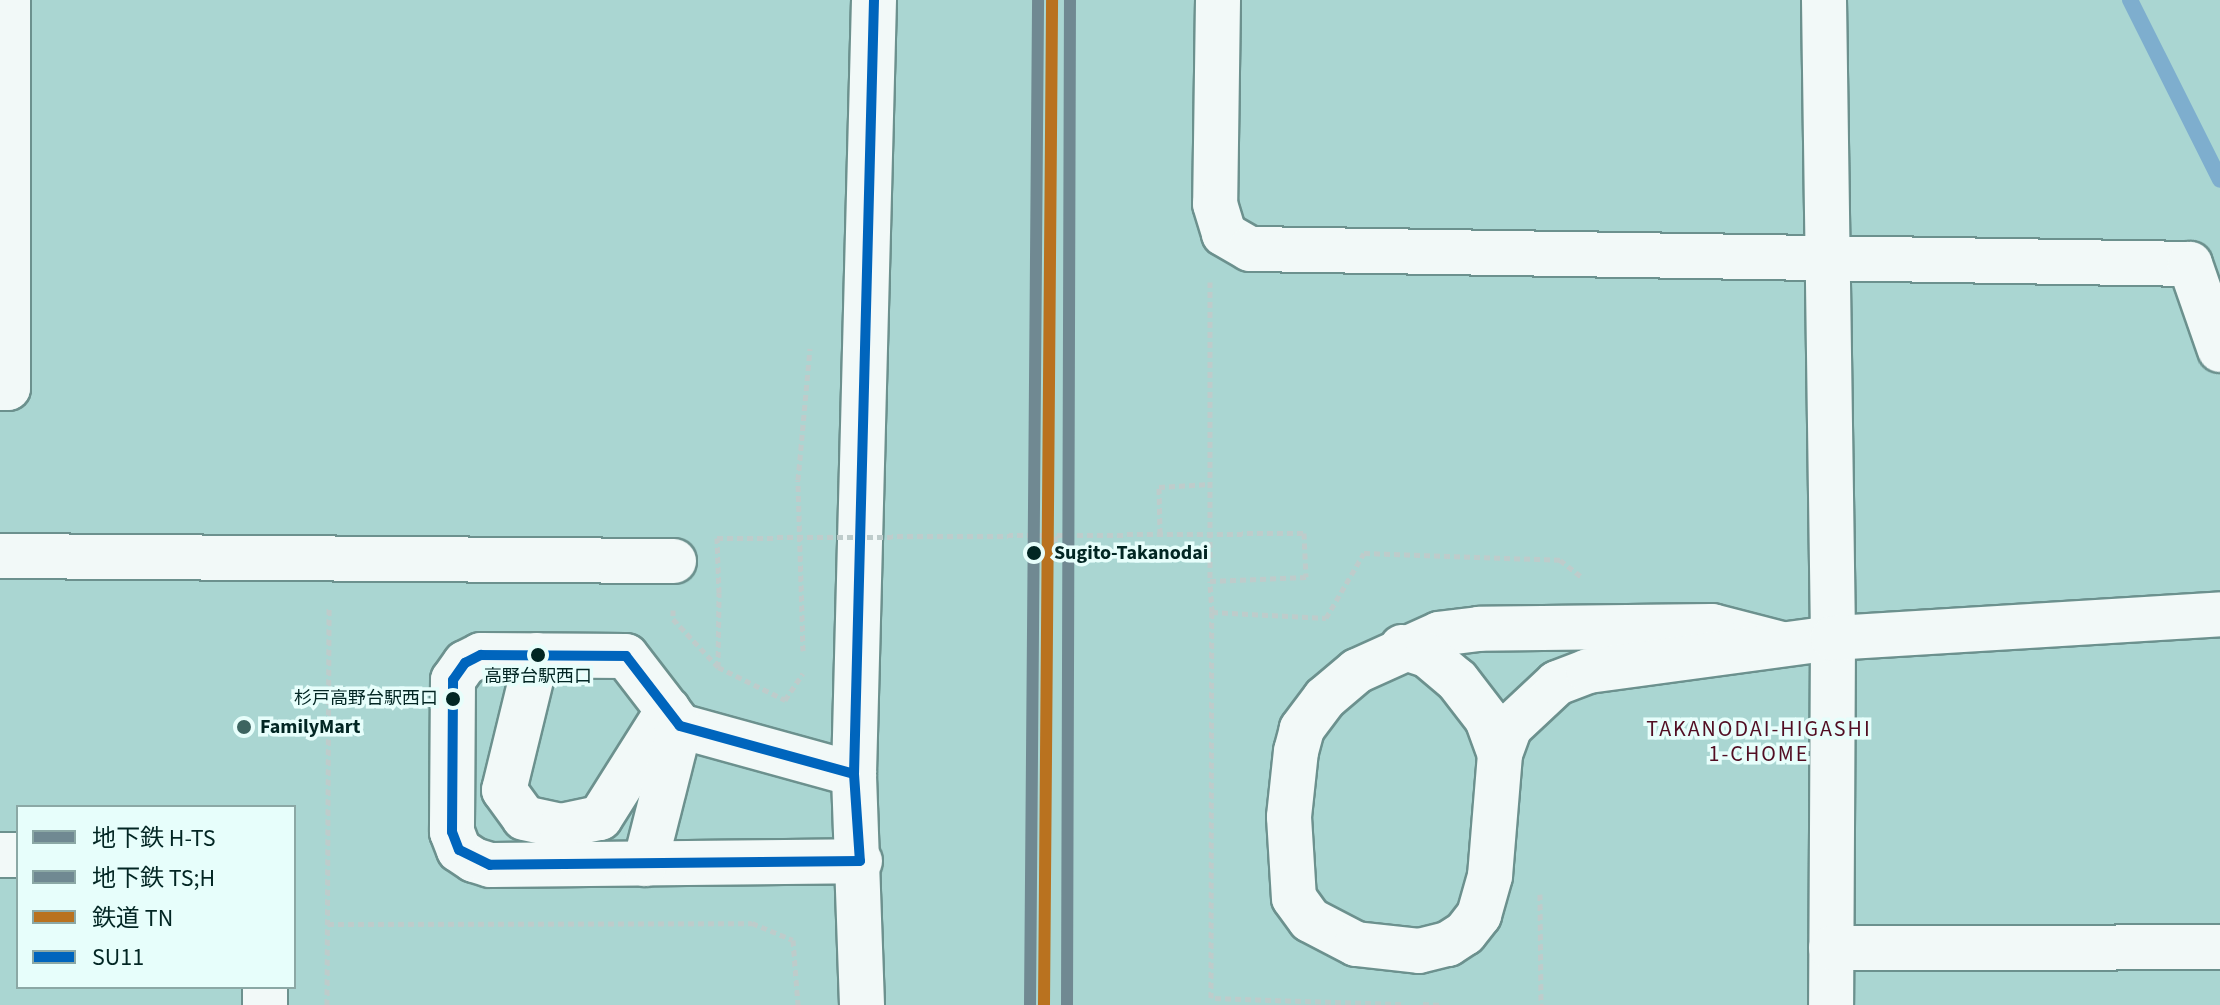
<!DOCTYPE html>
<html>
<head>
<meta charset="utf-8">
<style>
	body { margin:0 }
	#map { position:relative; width:2220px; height:1005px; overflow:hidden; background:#aad6d2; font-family:"Source Sans 3","Noto Sans JP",sans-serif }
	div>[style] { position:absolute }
	.stream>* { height:16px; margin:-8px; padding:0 8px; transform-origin:8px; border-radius:8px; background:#7eaece }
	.path>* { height:5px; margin-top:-2.5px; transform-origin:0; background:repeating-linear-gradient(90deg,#becccb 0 6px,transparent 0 10px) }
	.roads { filter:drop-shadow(2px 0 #6c918e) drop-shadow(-2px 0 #6c918e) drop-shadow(0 2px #6c918e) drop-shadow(0 -2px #6c918e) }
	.minor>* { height:44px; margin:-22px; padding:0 22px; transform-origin:22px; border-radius:22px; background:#f2f9f8 }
	.path-bridge>* { height:5px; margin-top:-2.5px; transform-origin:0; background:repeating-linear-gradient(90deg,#becccb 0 6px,transparent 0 10px) }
	.bus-1>* { height:10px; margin:-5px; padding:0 5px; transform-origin:5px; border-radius:5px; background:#0065bd }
	.rail-1>* { height:12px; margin:-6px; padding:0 6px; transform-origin:6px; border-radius:6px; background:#b9721f }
	.metro-1>* { height:12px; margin:-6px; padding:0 6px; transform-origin:6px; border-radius:6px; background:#708992 }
	.metro-2>* { height:12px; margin:-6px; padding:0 6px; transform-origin:6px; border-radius:6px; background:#708992 }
	.dots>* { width:22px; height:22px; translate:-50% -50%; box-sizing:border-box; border:4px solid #e7fefb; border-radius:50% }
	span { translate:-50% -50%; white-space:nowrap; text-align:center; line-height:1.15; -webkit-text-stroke:7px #e7fefb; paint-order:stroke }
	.bus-label { font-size:18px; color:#022623 }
	.right { translate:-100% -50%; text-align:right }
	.stop-label { font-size:20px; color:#022623; font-weight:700 }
	.left { translate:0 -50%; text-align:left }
	.poi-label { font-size:20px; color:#022623; font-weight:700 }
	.neighbourhood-label { font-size:22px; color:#520e23; letter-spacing:2px }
	.legend { position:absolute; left:16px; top:805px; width:280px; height:184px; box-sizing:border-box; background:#e7fefb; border:2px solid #8ba8a5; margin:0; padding:10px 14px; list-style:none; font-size:24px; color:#022623 }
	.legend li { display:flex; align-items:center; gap:16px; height:40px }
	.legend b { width:40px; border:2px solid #8ba8a5 }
</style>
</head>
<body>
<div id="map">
	<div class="stream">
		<div style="left:2130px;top:0;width:201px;rotate:63.4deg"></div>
	</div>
	<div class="path">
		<div style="left:1210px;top:282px;width:299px;rotate:90deg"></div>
		<div style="left:1160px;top:534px;width:47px;rotate:-91.2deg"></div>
		<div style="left:1159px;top:487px;width:51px;rotate:-3.4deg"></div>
		<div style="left:1055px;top:536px;width:24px;rotate:85deg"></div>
		<div style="left:673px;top:610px;width:9px;rotate:90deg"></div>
		<div style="left:673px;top:619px;width:66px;rotate:46.8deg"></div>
		<div style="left:718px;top:667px;width:75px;rotate:26.2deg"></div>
		<div style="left:785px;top:700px;width:32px;rotate:-56deg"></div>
		<div style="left:1212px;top:612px;width:31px;rotate:-94deg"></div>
		<div style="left:1210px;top:581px;width:96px;rotate:-2.4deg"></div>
		<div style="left:803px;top:651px;width:171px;rotate:-91.7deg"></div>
		<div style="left:798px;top:480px;width:132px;rotate:-84.8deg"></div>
		<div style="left:718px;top:667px;width:74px;rotate:-89.2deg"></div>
		<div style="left:1540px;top:894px;width:111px;rotate:89.5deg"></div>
		<div style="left:328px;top:924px;width:424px;rotate:-0.1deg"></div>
		<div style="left:752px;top:923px;width:44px;rotate:22.5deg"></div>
		<div style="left:793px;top:940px;width:65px;rotate:85.6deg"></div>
		<div style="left:1401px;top:1004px;width:190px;rotate:-178.2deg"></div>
		<div style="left:1211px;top:998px;width:386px;rotate:-89.9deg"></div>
		<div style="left:1212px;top:612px;width:114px;rotate:3deg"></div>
		<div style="left:1326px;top:618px;width:75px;rotate:-59.7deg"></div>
		<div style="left:1364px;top:553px;width:196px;rotate:2deg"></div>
		<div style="left:1560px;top:560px;width:28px;rotate:38deg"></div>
		<div style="left:1423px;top:1004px;width:19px;rotate:3deg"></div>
		<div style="left:327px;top:1005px;width:398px;rotate:-89.7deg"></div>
	</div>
	<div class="roads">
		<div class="minor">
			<div style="left:1218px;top:0;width:204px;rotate:90.8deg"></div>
			<div style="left:1215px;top:204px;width:31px;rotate:73deg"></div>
			<div style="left:1224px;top:234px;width:30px;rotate:30deg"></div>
			<div style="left:1250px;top:249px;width:940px;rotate:0.91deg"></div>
			<div style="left:2190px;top:264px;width:91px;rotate:70.8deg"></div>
			<div style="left:1824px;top:0;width:638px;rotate:89.19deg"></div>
			<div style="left:1833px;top:638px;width:367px;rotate:90.3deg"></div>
			<div style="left:0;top:388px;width:8px"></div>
			<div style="left:8px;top:388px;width:388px;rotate:-90deg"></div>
			<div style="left:0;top:556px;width:674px;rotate:0.43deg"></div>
			<div style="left:1782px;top:644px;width:72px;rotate:-165.6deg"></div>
			<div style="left:1712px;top:626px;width:233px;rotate:179.3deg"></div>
			<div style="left:1479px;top:629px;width:40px;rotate:172.9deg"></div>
			<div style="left:1439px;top:634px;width:90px;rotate:155.7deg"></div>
			<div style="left:1357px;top:671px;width:42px;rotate:139.8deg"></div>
			<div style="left:1325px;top:698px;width:39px;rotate:127deg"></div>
			<div style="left:1302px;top:729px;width:23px;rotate:105deg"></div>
			<div style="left:1296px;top:751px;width:66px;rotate:96.1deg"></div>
			<div style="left:1289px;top:817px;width:81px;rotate:86.5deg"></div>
			<div style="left:1294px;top:898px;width:27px;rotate:54deg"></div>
			<div style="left:1310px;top:920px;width:52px;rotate:27.6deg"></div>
			<div style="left:1356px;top:944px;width:63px;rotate:6.3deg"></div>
			<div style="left:1419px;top:951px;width:30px;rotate:-14deg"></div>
			<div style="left:1448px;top:944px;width:20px;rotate:-33deg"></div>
			<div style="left:1465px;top:933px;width:23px;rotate:-52deg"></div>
			<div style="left:1479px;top:915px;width:41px;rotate:-74.2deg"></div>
			<div style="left:1490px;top:876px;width:122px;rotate:-85.3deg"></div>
			<div style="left:1500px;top:754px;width:29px;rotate:-70deg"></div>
			<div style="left:1510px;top:727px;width:64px;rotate:-43.1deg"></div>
			<div style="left:1557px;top:683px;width:33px;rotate:-21deg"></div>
			<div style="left:1588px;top:671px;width:247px;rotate:-7.7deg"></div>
			<div style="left:1833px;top:638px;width:388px;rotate:-3.5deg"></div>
			<div style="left:1402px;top:647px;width:26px;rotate:18deg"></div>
			<div style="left:1427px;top:655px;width:39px;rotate:40deg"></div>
			<div style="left:1457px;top:680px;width:49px;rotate:52.4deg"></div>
			<div style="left:1487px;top:719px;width:37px;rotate:70deg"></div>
			<div style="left:537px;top:655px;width:139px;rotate:103.7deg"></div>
			<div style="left:504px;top:790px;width:34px;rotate:54deg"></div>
			<div style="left:524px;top:818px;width:38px;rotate:12deg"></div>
			<div style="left:561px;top:826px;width:40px;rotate:-12deg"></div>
			<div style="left:600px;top:818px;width:128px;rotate:-57.8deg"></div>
			<div style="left:854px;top:774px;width:180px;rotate:-164.6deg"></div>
			<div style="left:680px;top:726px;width:88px;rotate:-127.6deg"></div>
			<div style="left:626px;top:656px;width:145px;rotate:-179.6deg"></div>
			<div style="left:481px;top:655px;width:18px;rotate:153deg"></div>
			<div style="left:465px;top:663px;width:21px;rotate:125deg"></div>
			<div style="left:453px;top:680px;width:152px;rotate:90.4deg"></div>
			<div style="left:452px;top:832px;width:19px;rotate:69deg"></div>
			<div style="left:459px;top:850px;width:18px;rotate:34deg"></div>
			<div style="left:474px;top:860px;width:17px;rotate:17deg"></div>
			<div style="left:490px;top:865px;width:370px;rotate:-0.6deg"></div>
			<div style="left:0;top:855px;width:18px"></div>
			<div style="left:645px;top:864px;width:142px;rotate:-75.8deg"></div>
			<div style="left:1831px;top:948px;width:389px;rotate:-0.1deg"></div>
			<div style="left:265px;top:987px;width:18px;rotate:90deg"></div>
			<div style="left:862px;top:1005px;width:231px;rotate:-92deg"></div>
			<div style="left:854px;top:774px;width:774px;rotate:-88.52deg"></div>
		</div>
	</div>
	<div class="path-bridge">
		<div style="left:719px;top:593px;width:55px;rotate:-92.1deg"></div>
		<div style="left:717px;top:538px;width:587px;rotate:-0.49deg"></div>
		<div style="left:1304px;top:533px;width:44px;rotate:87.4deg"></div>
	</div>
	<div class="bus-1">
		<div style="left:481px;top:655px;width:145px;rotate:0.4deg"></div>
		<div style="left:626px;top:656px;width:88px;rotate:52.4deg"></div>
		<div style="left:680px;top:726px;width:180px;rotate:15.4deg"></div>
		<div style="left:854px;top:774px;width:87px;rotate:86.1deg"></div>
		<div style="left:860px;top:861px;width:370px;rotate:179.4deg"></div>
		<div style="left:490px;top:865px;width:34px;rotate:-154deg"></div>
		<div style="left:459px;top:850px;width:19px;rotate:-111deg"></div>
		<div style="left:452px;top:832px;width:152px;rotate:-89.6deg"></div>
		<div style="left:453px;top:680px;width:21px;rotate:-55deg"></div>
		<div style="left:465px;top:663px;width:18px;rotate:-27deg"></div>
		<div style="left:854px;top:774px;width:774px;rotate:-88.52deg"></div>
	</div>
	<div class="rail-1">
		<div style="left:1044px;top:1005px;width:1005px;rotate:-89.54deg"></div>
	</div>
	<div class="metro-1">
		<div style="left:1030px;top:1005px;width:1005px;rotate:-89.54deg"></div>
	</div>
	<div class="metro-2">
		<div style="left:1067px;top:1005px;width:1005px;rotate:-89.83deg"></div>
	</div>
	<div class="dots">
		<div style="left:1034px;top:553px;background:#022623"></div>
		<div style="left:538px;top:655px;background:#022623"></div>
		<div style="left:453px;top:699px;background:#022623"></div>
		<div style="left:244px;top:727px;background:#3d6460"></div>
	</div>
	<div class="bus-label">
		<span style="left:538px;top:677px">高野台駅西口</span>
		<span class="right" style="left:438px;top:699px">杉戸高野台駅西口</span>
	</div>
	<div class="stop-label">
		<span class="left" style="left:1054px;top:553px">Sugito-Takanodai</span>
	</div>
	<div class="poi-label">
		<span class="left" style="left:260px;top:727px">FamilyMart</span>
	</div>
	<div class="neighbourhood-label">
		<span style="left:1759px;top:742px">TAKANODAI-HIGASHI<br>1-CHOME</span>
	</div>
	<ul class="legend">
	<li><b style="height:10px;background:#708992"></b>地下鉄 H-TS</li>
	<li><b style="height:10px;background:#708992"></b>地下鉄 TS;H</li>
	<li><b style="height:10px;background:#b9721f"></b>鉄道 TN</li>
	<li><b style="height:10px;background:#0065bd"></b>SU11</li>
	</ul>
</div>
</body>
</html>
